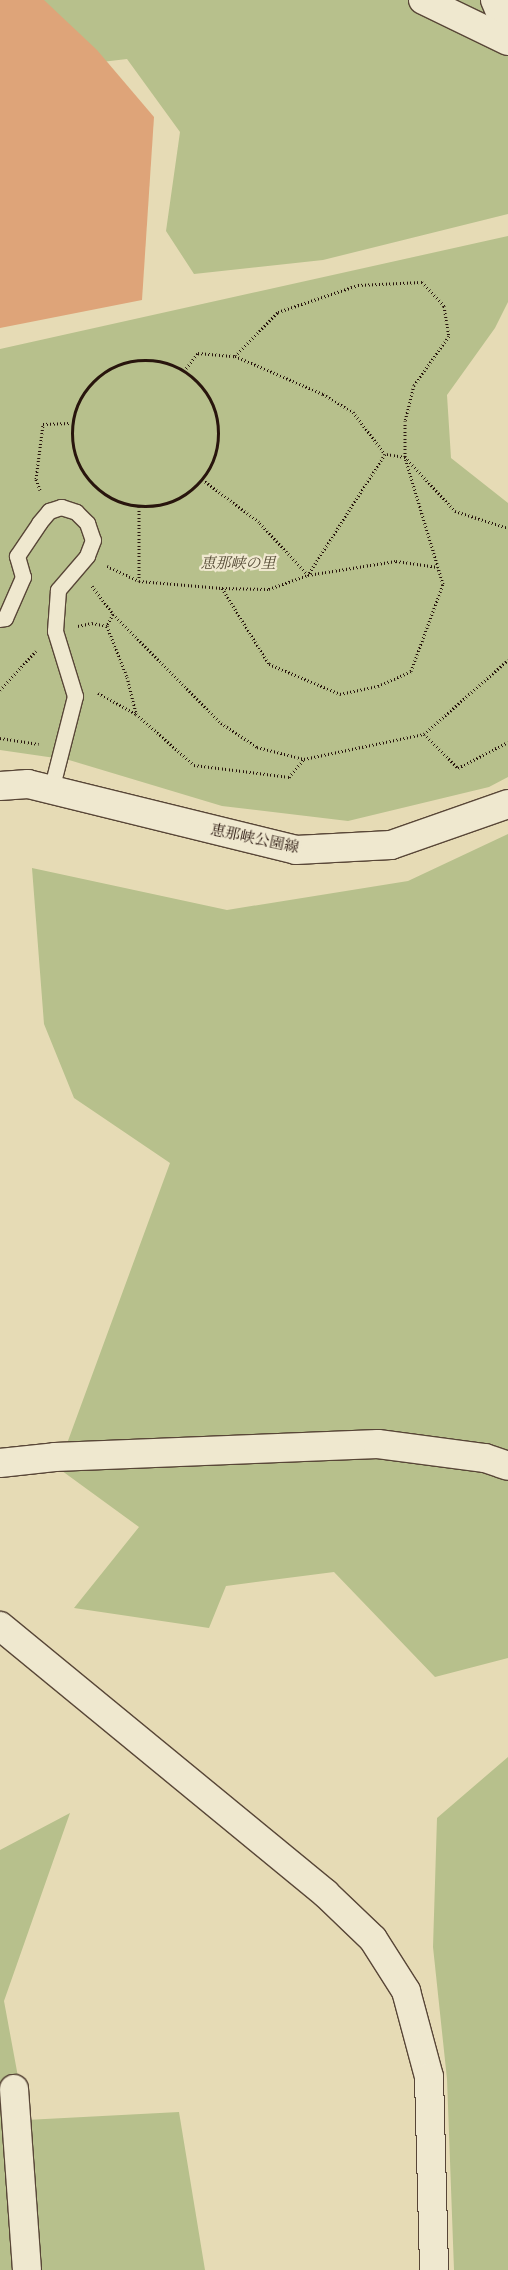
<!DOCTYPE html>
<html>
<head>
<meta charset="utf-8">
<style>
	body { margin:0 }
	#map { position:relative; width:508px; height:2270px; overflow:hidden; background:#e6dbb5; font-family:"Gentium Book Plus","Noto Serif JP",serif }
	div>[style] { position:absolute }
	.green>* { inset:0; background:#b7c08c }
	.building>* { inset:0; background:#dea479 }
	.path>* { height:3px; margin-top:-1.5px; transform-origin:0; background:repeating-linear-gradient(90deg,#28150d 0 1px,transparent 0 3.5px) }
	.path>.ring { margin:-1.5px; padding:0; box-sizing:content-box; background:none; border:3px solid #28150d; border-radius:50% }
	.roads { filter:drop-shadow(1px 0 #584637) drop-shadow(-1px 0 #584637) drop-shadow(0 1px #584637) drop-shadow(0 -1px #584637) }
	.lane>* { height:15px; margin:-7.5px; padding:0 7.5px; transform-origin:7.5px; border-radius:7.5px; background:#efe8cf }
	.street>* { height:28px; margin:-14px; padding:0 14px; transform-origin:14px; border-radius:14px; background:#efe8cf }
	.secondary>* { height:28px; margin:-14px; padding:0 14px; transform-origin:14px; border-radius:14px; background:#efe8cf }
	span { translate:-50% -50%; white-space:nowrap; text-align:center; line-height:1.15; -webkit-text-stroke:4.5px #efe8cf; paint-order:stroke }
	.park-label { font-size:15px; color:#534833; font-style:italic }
	.street-label { font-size:15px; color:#28150d }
</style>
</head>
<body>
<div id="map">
	<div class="green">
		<div style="clip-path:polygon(0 0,508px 0,508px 214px,323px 260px,194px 274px,166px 231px,180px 132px,127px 59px,25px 71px)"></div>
		<div style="clip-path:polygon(508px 236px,508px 302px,495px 328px,447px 395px,451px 458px,508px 503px,508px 777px,489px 787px,348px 821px,222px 806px,69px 760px,0 750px,0 349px)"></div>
		<div style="clip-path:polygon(508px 834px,508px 1658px,435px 1677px,334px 1572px,226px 1586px,209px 1628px,74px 1608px,139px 1527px,58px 1468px,170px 1163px,74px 1098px,44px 1024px,32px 868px,227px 910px,408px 881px)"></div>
		<div style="clip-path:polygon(508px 1757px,508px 2270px,454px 2270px,447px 2079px,433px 1947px,437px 1818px)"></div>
		<div style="clip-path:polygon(70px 1813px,4px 2001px,26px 2120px,179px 2112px,205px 2270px,0 2270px,0 1850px)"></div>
	</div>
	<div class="building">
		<div style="clip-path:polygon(0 0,44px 0,97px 50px,154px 117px,142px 300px,0 328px)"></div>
	</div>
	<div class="path">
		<div style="left:235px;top:356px;width:62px;rotate:-45.7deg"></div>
		<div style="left:278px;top:312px;width:84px;rotate:-18.6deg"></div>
		<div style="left:358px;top:285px;width:64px;rotate:-2.7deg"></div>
		<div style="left:422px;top:282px;width:33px;rotate:47deg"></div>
		<div style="left:444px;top:306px;width:30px;rotate:81deg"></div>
		<div style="left:449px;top:336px;width:60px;rotate:125.5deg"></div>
		<div style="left:414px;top:385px;width:37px;rotate:104deg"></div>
		<div style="left:405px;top:421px;width:36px;rotate:90deg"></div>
		<div style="left:405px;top:457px;width:74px;rotate:47.2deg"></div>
		<div style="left:455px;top:511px;width:56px;rotate:17.8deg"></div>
		<div class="ring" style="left:72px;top:360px;width:143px;height:143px"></div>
		<div style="left:184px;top:371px;width:23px;rotate:-52deg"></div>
		<div style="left:198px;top:353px;width:37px;rotate:5deg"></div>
		<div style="left:235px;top:356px;width:96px;rotate:23.4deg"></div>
		<div style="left:323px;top:394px;width:35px;rotate:31deg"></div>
		<div style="left:353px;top:412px;width:53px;rotate:52.7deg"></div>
		<div style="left:40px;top:490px;width:12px;rotate:-110deg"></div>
		<div style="left:36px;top:479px;width:55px;rotate:-82.7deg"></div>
		<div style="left:43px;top:424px;width:28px;rotate:-2deg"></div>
		<div style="left:139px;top:507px;width:74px;rotate:90deg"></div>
		<div style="left:107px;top:566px;width:35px;rotate:25deg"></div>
		<div style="left:139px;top:581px;width:83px;rotate:4.8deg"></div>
		<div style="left:222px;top:588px;width:89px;rotate:58.3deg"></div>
		<div style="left:269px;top:664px;width:77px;rotate:22.9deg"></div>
		<div style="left:340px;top:694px;width:39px;rotate:-12deg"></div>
		<div style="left:378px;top:686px;width:36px;rotate:-24deg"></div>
		<div style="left:411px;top:671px;width:93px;rotate:-69.8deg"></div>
		<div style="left:443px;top:584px;width:133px;rotate:-106.7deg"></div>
		<div style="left:405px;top:457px;width:20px;rotate:-171deg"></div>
		<div style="left:385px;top:454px;width:143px;rotate:122.5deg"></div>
		<div style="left:308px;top:575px;width:72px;rotate:-132.8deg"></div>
		<div style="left:259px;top:522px;width:70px;rotate:-143.1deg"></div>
		<div style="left:92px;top:586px;width:35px;rotate:53deg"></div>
		<div style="left:113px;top:614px;width:153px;rotate:45.3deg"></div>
		<div style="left:221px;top:723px;width:43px;rotate:33.7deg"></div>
		<div style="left:257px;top:747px;width:49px;rotate:14.3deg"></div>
		<div style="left:304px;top:759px;width:123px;rotate:-11.8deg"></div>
		<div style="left:424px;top:734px;width:112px;rotate:-41.4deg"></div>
		<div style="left:222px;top:588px;width:47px;rotate:1.2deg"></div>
		<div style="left:269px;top:589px;width:41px;rotate:-19.7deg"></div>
		<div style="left:308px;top:575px;width:89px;rotate:-9deg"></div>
		<div style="left:396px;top:561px;width:42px;rotate:8.1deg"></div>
		<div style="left:113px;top:614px;width:13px;rotate:117deg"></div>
		<div style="left:107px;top:626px;width:55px;rotate:68.6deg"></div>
		<div style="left:127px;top:677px;width:37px;rotate:76deg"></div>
		<div style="left:78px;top:626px;width:14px;rotate:-12deg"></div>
		<div style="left:92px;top:623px;width:15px;rotate:11deg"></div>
		<div style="left:0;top:690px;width:53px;rotate:-47.3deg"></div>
		<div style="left:98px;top:693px;width:43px;rotate:28.9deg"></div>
		<div style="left:136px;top:714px;width:77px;rotate:41.3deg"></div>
		<div style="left:194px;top:765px;width:96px;rotate:7.2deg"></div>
		<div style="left:289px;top:777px;width:23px;rotate:-50deg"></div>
		<div style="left:424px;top:734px;width:48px;rotate:45deg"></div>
		<div style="left:458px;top:768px;width:56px;rotate:-27.5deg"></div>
		<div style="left:0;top:738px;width:39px;rotate:9deg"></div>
	</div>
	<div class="roads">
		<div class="lane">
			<div style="left:0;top:619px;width:5px;rotate:-11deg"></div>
			<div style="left:5px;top:618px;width:45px;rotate:-66.3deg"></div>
			<div style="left:23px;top:577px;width:22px;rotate:-106deg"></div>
			<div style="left:17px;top:556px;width:40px;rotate:-56deg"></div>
			<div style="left:39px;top:523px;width:16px;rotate:-50deg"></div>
			<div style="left:49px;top:511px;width:13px;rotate:-18deg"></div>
			<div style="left:61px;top:507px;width:16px;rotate:18deg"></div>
			<div style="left:76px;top:512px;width:16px;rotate:45deg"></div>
			<div style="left:87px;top:523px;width:18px;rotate:71deg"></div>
			<div style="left:93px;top:540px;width:17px;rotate:111deg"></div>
			<div style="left:87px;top:556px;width:45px;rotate:130.5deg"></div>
			<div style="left:58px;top:590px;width:41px;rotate:94.2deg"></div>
			<div style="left:55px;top:631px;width:68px;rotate:72.9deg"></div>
			<div style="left:75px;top:696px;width:97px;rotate:104.3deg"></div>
		</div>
		<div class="street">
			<div style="left:495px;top:0;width:33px;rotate:67deg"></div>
			<div style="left:0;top:1463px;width:55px;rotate:-6.2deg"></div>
			<div style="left:55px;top:1457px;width:323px;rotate:-2.3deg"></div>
			<div style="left:378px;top:1444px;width:108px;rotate:7.5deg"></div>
			<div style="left:485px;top:1458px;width:24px;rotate:19deg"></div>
			<div style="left:14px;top:2089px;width:181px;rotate:85.9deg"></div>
		</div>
		<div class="secondary">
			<div style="left:423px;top:0;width:94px;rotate:25.8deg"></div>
			<div style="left:0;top:786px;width:28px;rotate:-4deg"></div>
			<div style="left:28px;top:784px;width:276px;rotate:13.8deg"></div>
			<div style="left:296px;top:850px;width:95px;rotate:-3deg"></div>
			<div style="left:391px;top:845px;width:124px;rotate:-19.3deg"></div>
			<div style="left:0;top:1626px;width:421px;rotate:39.4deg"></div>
			<div style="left:325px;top:1893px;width:66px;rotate:43.8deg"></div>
			<div style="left:373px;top:1939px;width:62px;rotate:57.6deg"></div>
			<div style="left:406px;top:1991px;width:89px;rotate:75deg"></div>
			<div style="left:429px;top:2077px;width:193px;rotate:88.5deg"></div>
		</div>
	</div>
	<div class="park-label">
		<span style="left:238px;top:563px">恵那峡の里</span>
	</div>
	<div class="street-label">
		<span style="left:255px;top:838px;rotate:12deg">恵那峡公園線</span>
	</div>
</div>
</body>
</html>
